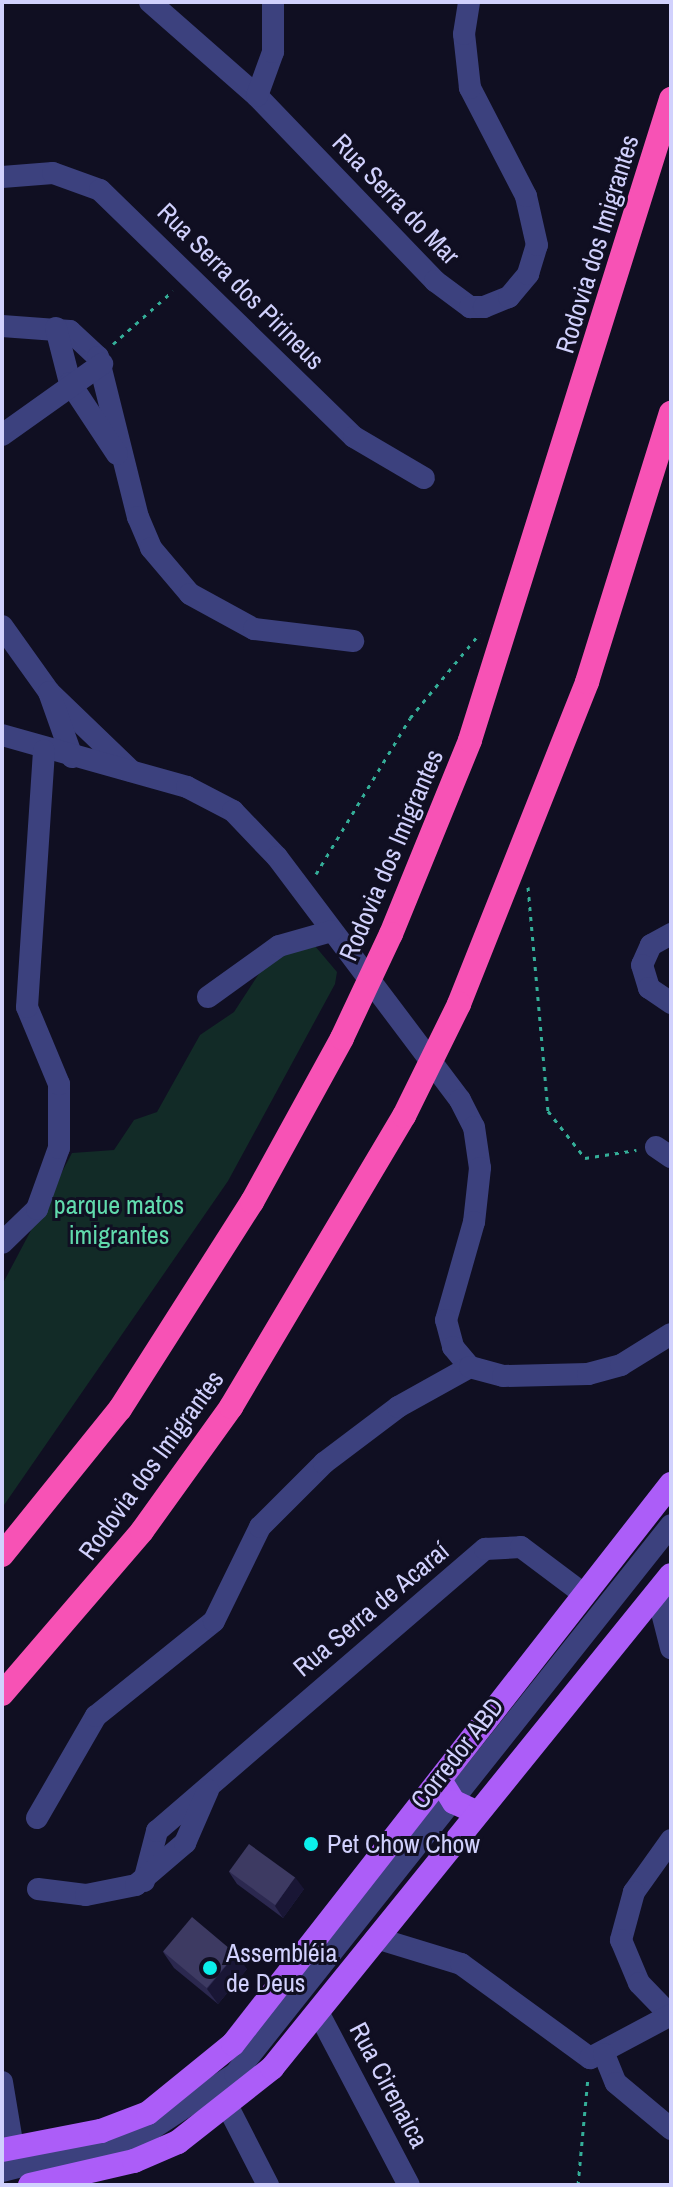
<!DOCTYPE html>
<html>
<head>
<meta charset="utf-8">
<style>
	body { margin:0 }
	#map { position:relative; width:673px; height:2187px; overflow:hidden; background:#100f22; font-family:"Archivo Narrow",sans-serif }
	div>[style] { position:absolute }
	.green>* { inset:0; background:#122b27 }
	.path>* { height:3px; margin-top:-1.5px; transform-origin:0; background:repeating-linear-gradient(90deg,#34ae98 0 4px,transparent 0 10px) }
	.minor>* { height:22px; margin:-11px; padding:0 11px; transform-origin:11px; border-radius:11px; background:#3c417e }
	.major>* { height:24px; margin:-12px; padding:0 12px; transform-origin:12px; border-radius:12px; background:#ac5df8 }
	.highway>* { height:24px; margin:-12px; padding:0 12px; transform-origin:12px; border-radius:12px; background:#f752b5 }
	.highway-bridge>* { height:24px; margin:-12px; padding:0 12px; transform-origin:12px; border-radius:12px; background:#f752b5 }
	.wall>* { inset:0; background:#2b284f }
	.shaded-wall>* { inset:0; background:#191635 }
	.building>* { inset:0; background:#3d3a62; transform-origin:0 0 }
	.dots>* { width:22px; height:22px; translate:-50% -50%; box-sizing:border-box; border:4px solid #100f22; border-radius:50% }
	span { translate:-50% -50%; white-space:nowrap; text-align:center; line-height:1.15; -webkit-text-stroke:6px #100f22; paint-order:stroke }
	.street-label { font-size:26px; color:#d1d1fd }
	.park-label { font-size:26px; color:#61daad }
	.poi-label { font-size:26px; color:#d1d1fd }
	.left { translate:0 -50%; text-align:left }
	.frame { position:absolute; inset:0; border:4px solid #d1d1fd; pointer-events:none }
</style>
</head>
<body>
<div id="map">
	<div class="green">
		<div style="clip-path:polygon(315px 946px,337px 972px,335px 984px,228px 1181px,2px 1508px,2px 1285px,72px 1153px,114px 1150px,134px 1120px,157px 1112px,200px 1035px,234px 1012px,262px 969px,287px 947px)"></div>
	</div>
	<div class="path">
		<div style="left:113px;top:344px;width:80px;rotate:-41.5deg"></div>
		<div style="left:316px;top:874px;width:182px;rotate:-58.9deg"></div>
		<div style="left:410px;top:718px;width:110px;rotate:-50.5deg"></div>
		<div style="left:528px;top:887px;width:225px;rotate:84.9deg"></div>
		<div style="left:548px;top:1111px;width:60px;rotate:51.8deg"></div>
		<div style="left:585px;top:1158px;width:52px;rotate:-8.9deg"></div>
		<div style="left:578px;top:2185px;width:107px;rotate:-84.7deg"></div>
	</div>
	<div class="minor">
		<div style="left:150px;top:2px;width:142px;rotate:41.3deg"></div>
		<div style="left:257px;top:96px;width:257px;rotate:46.1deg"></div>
		<div style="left:435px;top:281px;width:44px;rotate:36.6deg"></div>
		<div style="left:470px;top:307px;width:14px"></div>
		<div style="left:484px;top:307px;width:27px;rotate:-22deg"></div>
		<div style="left:509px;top:297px;width:30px;rotate:-50deg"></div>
		<div style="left:528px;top:274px;width:30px;rotate:-73deg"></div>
		<div style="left:537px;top:245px;width:50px;rotate:-102.7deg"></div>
		<div style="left:526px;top:196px;width:122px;rotate:-117.4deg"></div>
		<div style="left:470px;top:88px;width:54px;rotate:-96.3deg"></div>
		<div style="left:464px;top:34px;width:32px;rotate:-81deg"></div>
		<div style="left:257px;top:96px;width:47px;rotate:-70deg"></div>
		<div style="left:273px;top:52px;width:50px;rotate:-90deg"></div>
		<div style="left:2px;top:177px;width:51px;rotate:-4.5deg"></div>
		<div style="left:53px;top:173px;width:50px;rotate:19.9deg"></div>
		<div style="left:100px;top:190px;width:354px;rotate:44.2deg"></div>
		<div style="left:354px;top:437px;width:81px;rotate:30.4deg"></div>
		<div style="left:2px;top:326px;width:68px;rotate:4.2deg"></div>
		<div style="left:70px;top:331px;width:38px;rotate:43deg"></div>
		<div style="left:98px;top:357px;width:165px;rotate:76deg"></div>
		<div style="left:138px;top:517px;width:34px;rotate:67deg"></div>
		<div style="left:151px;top:548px;width:60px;rotate:49.7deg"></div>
		<div style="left:190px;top:594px;width:73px;rotate:28.7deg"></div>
		<div style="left:254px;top:629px;width:100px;rotate:6.9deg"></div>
		<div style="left:56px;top:328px;width:57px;rotate:75.7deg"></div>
		<div style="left:70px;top:383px;width:85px;rotate:56.5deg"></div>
		<div style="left:2px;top:435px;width:123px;rotate:-35.4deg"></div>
		<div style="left:2px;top:626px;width:81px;rotate:54.5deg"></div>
		<div style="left:49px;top:692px;width:114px;rotate:43.9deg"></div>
		<div style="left:49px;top:692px;width:69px;rotate:70.5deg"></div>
		<div style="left:2px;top:735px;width:192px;rotate:15.7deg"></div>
		<div style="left:187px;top:787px;width:52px;rotate:27.6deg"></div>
		<div style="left:233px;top:811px;width:64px;rotate:46.3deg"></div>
		<div style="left:277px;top:857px;width:304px;rotate:53deg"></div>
		<div style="left:460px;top:1100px;width:30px;rotate:63deg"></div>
		<div style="left:474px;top:1127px;width:41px;rotate:81.7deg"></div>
		<div style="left:480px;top:1168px;width:54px;rotate:96.3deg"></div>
		<div style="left:474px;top:1222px;width:102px;rotate:105.9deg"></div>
		<div style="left:446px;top:1320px;width:28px;rotate:75deg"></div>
		<div style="left:453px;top:1347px;width:26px;rotate:50deg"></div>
		<div style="left:671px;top:934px;width:23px;rotate:151deg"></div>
		<div style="left:651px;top:945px;width:22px;rotate:114deg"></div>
		<div style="left:642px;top:965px;width:24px;rotate:73deg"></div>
		<div style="left:649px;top:988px;width:27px;rotate:34deg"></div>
		<div style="left:208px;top:997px;width:87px;rotate:-35.7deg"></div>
		<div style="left:279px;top:946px;width:55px;rotate:-15.8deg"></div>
		<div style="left:656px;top:1147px;width:18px;rotate:34deg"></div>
		<div style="left:2px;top:1243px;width:49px;rotate:-44.2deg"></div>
		<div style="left:37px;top:1209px;width:65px;rotate:-70.2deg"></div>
		<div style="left:59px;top:1148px;width:64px;rotate:-90deg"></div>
		<div style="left:59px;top:1084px;width:83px;rotate:-112.6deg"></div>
		<div style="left:27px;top:1007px;width:257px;rotate:-86.2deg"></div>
		<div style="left:657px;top:1593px;width:57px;rotate:75.7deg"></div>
		<div style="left:37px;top:1818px;width:118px;rotate:-60deg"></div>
		<div style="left:96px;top:1716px;width:151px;rotate:-38.8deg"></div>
		<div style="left:214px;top:1621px;width:105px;rotate:-63.9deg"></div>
		<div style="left:260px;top:1527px;width:91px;rotate:-45deg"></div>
		<div style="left:324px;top:1463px;width:93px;rotate:-37.1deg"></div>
		<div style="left:398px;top:1407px;width:82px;rotate:-29.1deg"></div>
		<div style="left:470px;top:1367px;width:34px;rotate:15deg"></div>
		<div style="left:503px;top:1376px;width:85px;rotate:-1.3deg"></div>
		<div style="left:588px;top:1374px;width:34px;rotate:-15deg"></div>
		<div style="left:621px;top:1365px;width:59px;rotate:-31.8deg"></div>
		<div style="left:671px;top:1840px;width:64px;rotate:125.4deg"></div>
		<div style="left:634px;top:1892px;width:50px;rotate:105.2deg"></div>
		<div style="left:621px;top:1940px;width:47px;rotate:67.3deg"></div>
		<div style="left:639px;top:1983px;width:46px;rotate:45.9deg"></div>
		<div style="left:144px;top:1881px;width:52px;rotate:-75.4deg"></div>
		<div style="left:157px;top:1831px;width:433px;rotate:-40.7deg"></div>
		<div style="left:485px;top:1549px;width:36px;rotate:-3deg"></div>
		<div style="left:521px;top:1547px;width:75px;rotate:36.9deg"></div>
		<div style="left:38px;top:1889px;width:48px;rotate:7.1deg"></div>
		<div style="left:86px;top:1895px;width:51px;rotate:-11.3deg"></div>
		<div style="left:136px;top:1885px;width:65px;rotate:-40.6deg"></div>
		<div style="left:185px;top:1843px;width:58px;rotate:-66.5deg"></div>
		<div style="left:376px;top:1938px;width:89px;rotate:17deg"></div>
		<div style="left:461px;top:1964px;width:160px;rotate:36.1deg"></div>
		<div style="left:590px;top:2058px;width:92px;rotate:-28deg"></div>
		<div style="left:318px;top:2012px;width:195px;rotate:62.3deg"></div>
		<div style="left:604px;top:2054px;width:31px;rotate:68deg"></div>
		<div style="left:616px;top:2083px;width:72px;rotate:39.9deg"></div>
		<div style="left:2px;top:2082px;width:67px;rotate:80.5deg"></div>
		<div style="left:228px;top:2107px;width:88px;rotate:62.9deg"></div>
		<div style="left:2px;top:2171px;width:143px;rotate:-14.1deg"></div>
		<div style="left:141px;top:2136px;width:113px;rotate:-33.4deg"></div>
		<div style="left:235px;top:2074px;width:701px;rotate:-51.54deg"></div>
	</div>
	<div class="major">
		<div style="left:440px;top:1780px;width:26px;rotate:58deg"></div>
		<div style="left:454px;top:1802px;width:26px;rotate:25deg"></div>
		<div style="left:2px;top:2150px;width:101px;rotate:-10.9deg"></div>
		<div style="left:101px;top:2131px;width:50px;rotate:-21deg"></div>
		<div style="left:148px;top:2113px;width:109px;rotate:-39.1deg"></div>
		<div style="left:233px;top:2044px;width:711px;rotate:-51.97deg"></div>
		<div style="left:30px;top:2185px;width:107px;rotate:-13deg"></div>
		<div style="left:134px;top:2161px;width:48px;rotate:-23.4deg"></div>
		<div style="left:178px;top:2142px;width:120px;rotate:-38.2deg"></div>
		<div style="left:272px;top:2068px;width:634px;rotate:-51.02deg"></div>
	</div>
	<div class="highway">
		<div style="left:391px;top:934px;width:209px;rotate:-67.8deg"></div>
		<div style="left:470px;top:740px;width:672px;rotate:-72.59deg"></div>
		<div style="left:459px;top:1004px;width:347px;rotate:-68.3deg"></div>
		<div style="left:587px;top:682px;width:282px;rotate:-72.7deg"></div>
		<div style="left:2px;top:1555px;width:188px;rotate:-51.1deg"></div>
		<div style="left:120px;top:1409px;width:246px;rotate:-57.5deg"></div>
		<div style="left:252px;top:1202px;width:187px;rotate:-61.2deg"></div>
		<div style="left:2px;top:1694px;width:215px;rotate:-49.3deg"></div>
		<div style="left:142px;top:1531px;width:153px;rotate:-54.3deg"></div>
		<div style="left:231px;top:1407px;width:339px;rotate:-59.3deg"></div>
	</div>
	<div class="highway-bridge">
		<div style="left:342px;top:1038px;width:115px;rotate:-64.8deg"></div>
		<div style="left:404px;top:1116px;width:125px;rotate:-63.8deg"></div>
	</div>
	<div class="wall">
		<div style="clip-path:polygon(229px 1872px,304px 1889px,283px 1918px,237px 1884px)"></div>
		<div style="clip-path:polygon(163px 1952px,247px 1969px,218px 2004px,174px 1968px)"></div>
	</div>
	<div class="shaded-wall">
		<div style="clip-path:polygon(295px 1877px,304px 1889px,283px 1918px,275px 1906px)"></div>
		<div style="clip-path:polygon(236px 1954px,247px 1969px,218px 2004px,207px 1989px)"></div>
	</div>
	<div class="building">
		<div style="left:249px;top:1844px;width:57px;height:34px;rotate:36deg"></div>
		<div style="left:192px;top:1917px;width:57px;height:45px;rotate:40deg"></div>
	</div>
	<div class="dots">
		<div style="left:311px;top:1844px;background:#0befeb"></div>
		<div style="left:210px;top:1968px;background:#0befeb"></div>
	</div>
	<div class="street-label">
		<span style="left:396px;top:199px;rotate:46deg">Rua Serra do Mar</span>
		<span style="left:597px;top:244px;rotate:-73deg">Rodovia dos Imigrantes</span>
		<span style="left:241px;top:286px;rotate:45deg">Rua Serra dos Pirineus</span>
		<span style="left:391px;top:855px;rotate:-67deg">Rodovia dos Imigrantes</span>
		<span style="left:151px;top:1465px;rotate:-54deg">Rodovia dos Imigrantes</span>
		<span style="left:371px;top:1609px;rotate:-40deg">Rua Serra de Acaraí</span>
		<span style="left:457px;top:1753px;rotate:-52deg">Corredor ABD</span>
		<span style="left:389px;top:2085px;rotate:62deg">Rua Cirenaica</span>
	</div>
	<div class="park-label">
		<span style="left:119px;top:1220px">parque matos<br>imigrantes</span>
	</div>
	<div class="poi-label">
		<span class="left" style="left:327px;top:1844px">Pet Chow Chow</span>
		<span class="left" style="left:226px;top:1968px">Assembléia<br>de Deus</span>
	</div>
	<div class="frame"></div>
</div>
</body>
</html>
